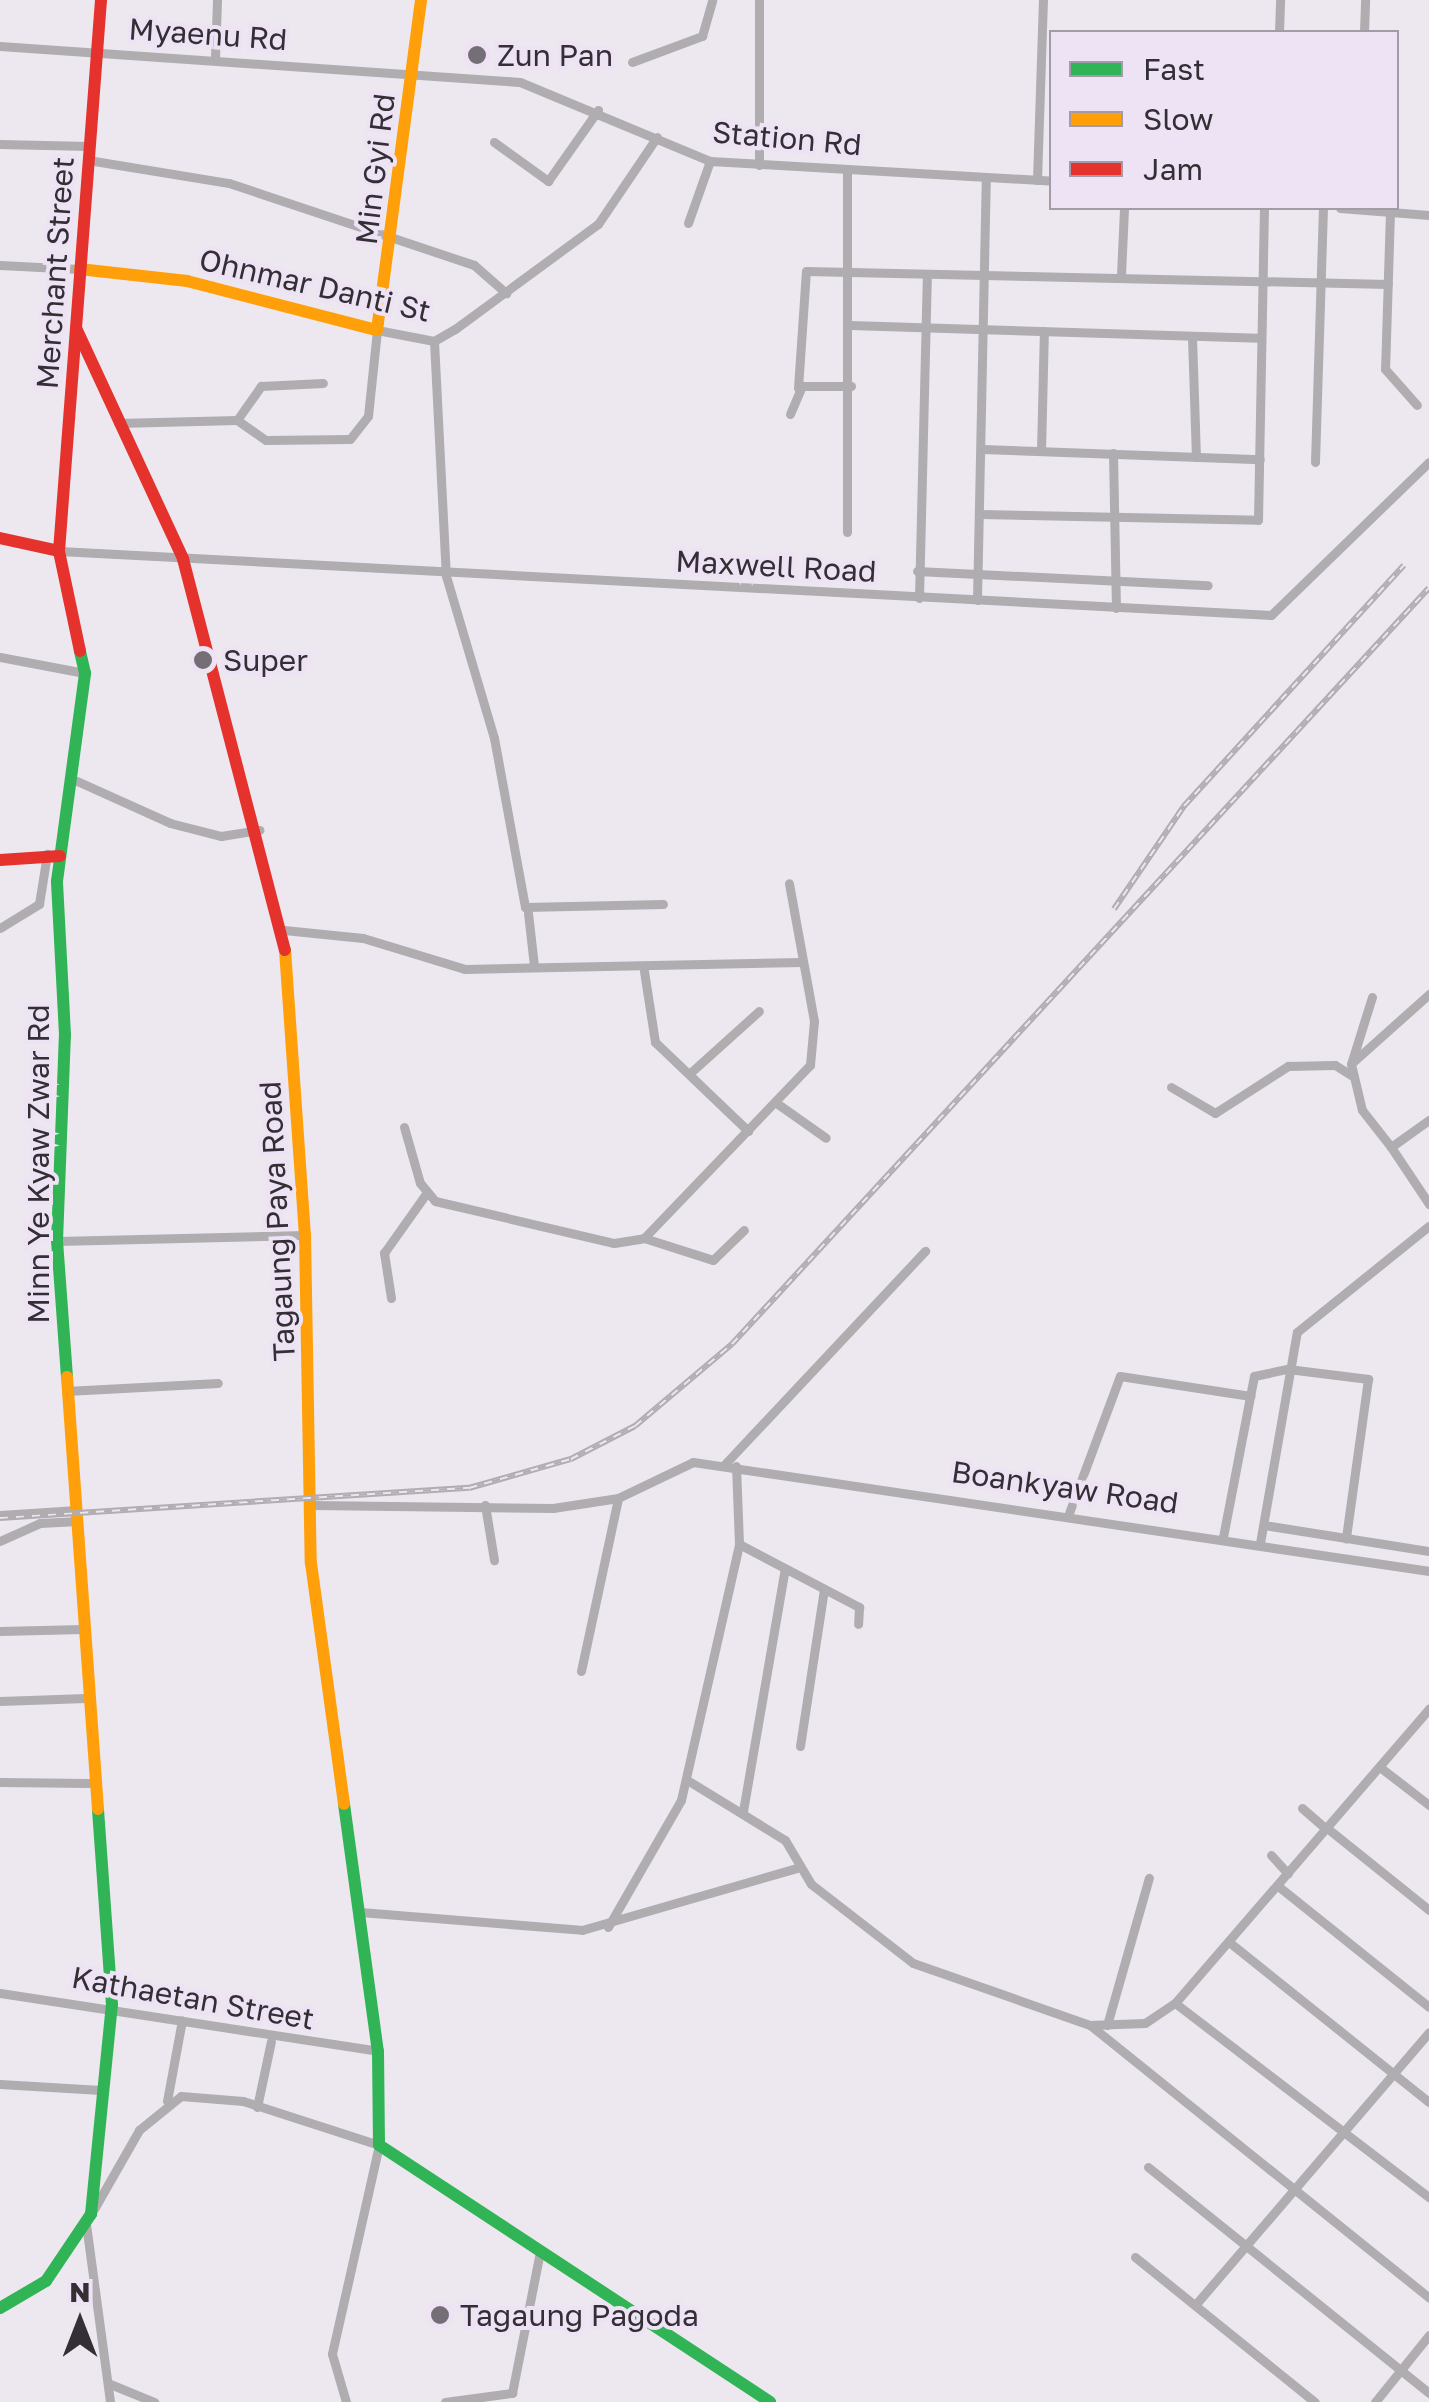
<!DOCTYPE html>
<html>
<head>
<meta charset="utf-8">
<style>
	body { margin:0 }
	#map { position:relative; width:1429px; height:2402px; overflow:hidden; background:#ede7f0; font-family:"Golos Text",sans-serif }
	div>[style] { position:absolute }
	.street>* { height:9px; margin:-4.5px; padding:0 4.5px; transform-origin:4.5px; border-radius:4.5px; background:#afadb0 }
	.fast>* { height:12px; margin:-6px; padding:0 6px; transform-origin:6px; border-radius:6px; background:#30b455 }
	.slow>* { height:12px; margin:-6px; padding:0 6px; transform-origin:6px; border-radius:6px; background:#ff9f0a }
	.jam>* { height:12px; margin:-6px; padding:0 6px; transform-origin:6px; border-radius:6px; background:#e5322d }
	.rail>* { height:6px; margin-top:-3px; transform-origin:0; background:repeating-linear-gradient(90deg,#eee3f4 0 8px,#b0acb0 0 16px); box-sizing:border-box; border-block:2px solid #b0acb0 }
	.dots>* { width:28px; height:28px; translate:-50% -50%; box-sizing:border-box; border:5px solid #eee3f4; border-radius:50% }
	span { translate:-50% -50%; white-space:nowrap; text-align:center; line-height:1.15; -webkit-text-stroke:8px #eee3f4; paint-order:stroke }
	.street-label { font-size:30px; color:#332f35 }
	.poi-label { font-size:30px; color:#332f35 }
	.left { translate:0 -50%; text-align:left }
	.legend { position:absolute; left:1049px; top:30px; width:350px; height:180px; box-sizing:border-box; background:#eee3f4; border:2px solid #a39ba8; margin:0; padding:12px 18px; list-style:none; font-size:30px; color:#332f35 }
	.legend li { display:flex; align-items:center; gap:20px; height:50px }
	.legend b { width:50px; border:2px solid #a39ba8 }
	.north { position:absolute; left:30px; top:2272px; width:100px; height:100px; -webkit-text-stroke:8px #eee3f4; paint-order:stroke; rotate:0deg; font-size:28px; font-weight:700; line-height:40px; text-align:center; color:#332f35 }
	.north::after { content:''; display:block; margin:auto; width:35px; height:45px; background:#332f35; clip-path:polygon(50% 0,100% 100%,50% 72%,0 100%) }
</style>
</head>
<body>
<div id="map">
	<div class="street">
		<div style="left:759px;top:0;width:165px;rotate:90deg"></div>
		<div style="left:1279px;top:32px;width:32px;rotate:-88deg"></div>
		<div style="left:1364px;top:32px;width:32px;rotate:-88deg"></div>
		<div style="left:0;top:46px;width:521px;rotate:3.96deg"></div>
		<div style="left:520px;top:82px;width:206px;rotate:22.6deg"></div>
		<div style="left:710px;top:161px;width:343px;rotate:3.3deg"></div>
		<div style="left:215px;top:58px;width:58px;rotate:-88deg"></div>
		<div style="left:632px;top:62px;width:75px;rotate:-20.4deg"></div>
		<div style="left:702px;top:36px;width:37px;rotate:-74deg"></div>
		<div style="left:494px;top:142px;width:67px;rotate:35.8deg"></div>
		<div style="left:548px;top:181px;width:87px;rotate:-54.8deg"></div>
		<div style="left:0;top:144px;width:89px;rotate:1.3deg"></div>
		<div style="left:88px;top:160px;width:143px;rotate:9.3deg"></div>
		<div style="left:229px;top:183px;width:258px;rotate:18.5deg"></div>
		<div style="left:474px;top:265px;width:43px;rotate:41.2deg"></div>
		<div style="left:1037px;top:180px;width:180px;rotate:-88.1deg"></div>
		<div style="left:1340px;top:208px;width:89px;rotate:4.5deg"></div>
		<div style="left:1390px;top:212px;width:157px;rotate:91.8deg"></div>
		<div style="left:1385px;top:369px;width:48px;rotate:48.4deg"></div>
		<div style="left:688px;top:223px;width:66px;rotate:-70.5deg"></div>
		<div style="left:0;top:265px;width:79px;rotate:2.9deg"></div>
		<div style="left:1121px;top:275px;width:67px;rotate:-87.4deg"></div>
		<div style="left:850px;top:325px;width:408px;rotate:1.8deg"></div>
		<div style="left:1192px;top:337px;width:120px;rotate:88.1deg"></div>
		<div style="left:434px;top:341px;width:235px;rotate:87.1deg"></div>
		<div style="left:446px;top:576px;width:169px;rotate:73.5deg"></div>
		<div style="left:494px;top:738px;width:172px;rotate:79.6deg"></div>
		<div style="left:525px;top:907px;width:138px;rotate:-1.2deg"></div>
		<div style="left:798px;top:388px;width:117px;rotate:-86.1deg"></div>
		<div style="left:806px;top:271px;width:582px;rotate:1.28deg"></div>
		<div style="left:790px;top:414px;width:30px;rotate:-67deg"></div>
		<div style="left:802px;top:386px;width:49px"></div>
		<div style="left:237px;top:420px;width:42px;rotate:-54.8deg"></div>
		<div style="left:261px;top:386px;width:62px;rotate:-2.8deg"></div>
		<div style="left:118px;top:423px;width:119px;rotate:-1.4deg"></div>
		<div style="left:237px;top:420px;width:35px;rotate:35deg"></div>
		<div style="left:266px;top:440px;width:84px;rotate:-0.7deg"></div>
		<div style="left:350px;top:439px;width:29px;rotate:-52deg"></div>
		<div style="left:368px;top:416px;width:86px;rotate:-84deg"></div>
		<div style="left:377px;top:330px;width:58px;rotate:10.9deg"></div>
		<div style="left:434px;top:341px;width:24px;rotate:-30deg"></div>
		<div style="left:455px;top:329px;width:177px;rotate:-36.3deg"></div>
		<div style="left:598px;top:224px;width:105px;rotate:-55.9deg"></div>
		<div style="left:982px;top:449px;width:278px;rotate:2.1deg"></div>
		<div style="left:1041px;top:451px;width:120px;rotate:-88.6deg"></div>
		<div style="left:1113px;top:453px;width:155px;rotate:88.9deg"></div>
		<div style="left:1315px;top:462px;width:254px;rotate:-88.2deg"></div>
		<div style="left:980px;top:514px;width:278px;rotate:1.2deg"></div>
		<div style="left:1258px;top:520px;width:312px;rotate:-88.9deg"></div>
		<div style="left:847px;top:532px;width:362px;rotate:-90deg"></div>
		<div style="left:59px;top:551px;width:1214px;rotate:3.02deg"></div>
		<div style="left:1271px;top:615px;width:220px;rotate:-44.1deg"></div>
		<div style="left:917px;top:571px;width:291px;rotate:2.8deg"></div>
		<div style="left:919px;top:598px;width:324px;rotate:-88.6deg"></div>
		<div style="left:977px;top:600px;width:422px;rotate:-88.8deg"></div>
		<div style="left:0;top:657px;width:86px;rotate:10.7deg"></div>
		<div style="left:77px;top:781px;width:102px;rotate:24.3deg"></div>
		<div style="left:170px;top:823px;width:53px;rotate:14.3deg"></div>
		<div style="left:221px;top:836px;width:39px;rotate:-9deg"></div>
		<div style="left:528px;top:913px;width:53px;rotate:83.5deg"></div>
		<div style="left:0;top:928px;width:46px;rotate:-31.6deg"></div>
		<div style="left:39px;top:904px;width:51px;rotate:-80.9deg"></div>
		<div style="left:284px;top:930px;width:79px;rotate:5.8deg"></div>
		<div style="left:363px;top:938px;width:107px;rotate:16.9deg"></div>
		<div style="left:465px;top:969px;width:337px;rotate:-1.2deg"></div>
		<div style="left:644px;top:971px;width:72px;rotate:81.2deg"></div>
		<div style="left:655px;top:1042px;width:129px;rotate:43.7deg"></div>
		<div style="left:1372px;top:997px;width:70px;rotate:107.4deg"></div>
		<div style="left:1351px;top:1064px;width:47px;rotate:76.6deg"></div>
		<div style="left:1362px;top:1110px;width:47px;rotate:51.9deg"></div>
		<div style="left:1391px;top:1147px;width:47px;rotate:-35.4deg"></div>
		<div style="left:1353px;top:1062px;width:102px;rotate:-41.8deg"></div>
		<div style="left:689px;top:1074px;width:94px;rotate:-42deg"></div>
		<div style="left:1171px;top:1087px;width:51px;rotate:30.6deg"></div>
		<div style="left:1215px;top:1113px;width:87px;rotate:-32.8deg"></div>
		<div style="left:1288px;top:1066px;width:47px;rotate:-1.2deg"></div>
		<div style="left:1335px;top:1065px;width:19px;rotate:32deg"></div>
		<div style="left:775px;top:1102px;width:62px;rotate:35.2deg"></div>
		<div style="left:404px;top:1127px;width:58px;rotate:74.1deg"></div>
		<div style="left:420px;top:1183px;width:23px;rotate:50deg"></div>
		<div style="left:435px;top:1201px;width:184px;rotate:13.2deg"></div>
		<div style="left:614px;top:1243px;width:30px;rotate:-9deg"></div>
		<div style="left:644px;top:1238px;width:240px;rotate:-46.2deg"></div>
		<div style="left:810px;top:1065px;width:44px;rotate:-84.8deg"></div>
		<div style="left:814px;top:1021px;width:140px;rotate:-100.3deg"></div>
		<div style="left:1391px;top:1147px;width:69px;rotate:56.3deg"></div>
		<div style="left:644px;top:1238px;width:72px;rotate:17.7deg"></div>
		<div style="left:713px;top:1260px;width:43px;rotate:-44.1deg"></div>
		<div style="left:57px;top:1241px;width:248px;rotate:-1.4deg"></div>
		<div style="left:391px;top:1298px;width:46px;rotate:-98.8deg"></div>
		<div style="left:384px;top:1253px;width:71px;rotate:-54.7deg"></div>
		<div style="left:66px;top:1391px;width:152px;rotate:-3deg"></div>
		<div style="left:724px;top:1465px;width:294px;rotate:-46.8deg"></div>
		<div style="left:312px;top:1505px;width:241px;rotate:0.7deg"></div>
		<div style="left:553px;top:1508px;width:66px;rotate:-8.7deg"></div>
		<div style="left:618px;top:1498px;width:83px;rotate:-25.6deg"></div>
		<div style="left:693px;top:1462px;width:744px;rotate:8.42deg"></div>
		<div style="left:485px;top:1505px;width:56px;rotate:80.7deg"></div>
		<div style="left:1069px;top:1513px;width:146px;rotate:-69.6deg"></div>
		<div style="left:1120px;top:1376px;width:132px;rotate:8.7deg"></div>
		<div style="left:0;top:1515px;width:77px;rotate:-3.7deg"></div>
		<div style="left:1264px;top:1525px;width:167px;rotate:9deg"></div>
		<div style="left:1223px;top:1537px;width:164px;rotate:-79.1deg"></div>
		<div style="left:1254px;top:1376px;width:35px;rotate:-12deg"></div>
		<div style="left:1288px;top:1369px;width:81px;rotate:7.1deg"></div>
		<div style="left:1368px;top:1379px;width:161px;rotate:97.9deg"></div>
		<div style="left:0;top:1541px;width:44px;rotate:-24.2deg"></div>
		<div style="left:40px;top:1523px;width:38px;rotate:-3deg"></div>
		<div style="left:1260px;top:1543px;width:214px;rotate:-80.1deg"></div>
		<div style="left:1297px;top:1332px;width:169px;rotate:-38.8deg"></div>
		<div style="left:739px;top:1544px;width:136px;rotate:27.7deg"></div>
		<div style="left:859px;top:1607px;width:17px;rotate:93deg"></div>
		<div style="left:0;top:1631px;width:83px;rotate:-1.4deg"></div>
		<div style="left:581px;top:1671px;width:177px;rotate:-77.9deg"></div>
		<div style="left:0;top:1701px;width:86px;rotate:-2deg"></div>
		<div style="left:800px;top:1746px;width:159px;rotate:-81.3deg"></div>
		<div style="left:1381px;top:1768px;width:61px;rotate:37.6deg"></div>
		<div style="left:687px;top:1780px;width:115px;rotate:31.5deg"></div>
		<div style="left:785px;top:1840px;width:51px;rotate:59.4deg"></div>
		<div style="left:811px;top:1884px;width:129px;rotate:37.8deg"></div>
		<div style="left:913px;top:1963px;width:188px;rotate:19.3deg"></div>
		<div style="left:1090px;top:2025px;width:55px;rotate:-2.1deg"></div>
		<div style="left:1145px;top:2023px;width:36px;rotate:-34deg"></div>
		<div style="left:1175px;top:2003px;width:389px;rotate:-49.2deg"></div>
		<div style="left:0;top:1782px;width:90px;rotate:0.6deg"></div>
		<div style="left:1302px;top:1808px;width:32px;rotate:41deg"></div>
		<div style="left:743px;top:1811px;width:246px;rotate:-80.2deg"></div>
		<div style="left:1327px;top:1828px;width:131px;rotate:38.8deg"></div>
		<div style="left:1271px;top:1855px;width:25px;rotate:48deg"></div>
		<div style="left:1278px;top:1886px;width:193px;rotate:38.7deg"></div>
		<div style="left:360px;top:1912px;width:223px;rotate:4.6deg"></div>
		<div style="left:582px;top:1930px;width:224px;rotate:-16.1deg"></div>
		<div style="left:608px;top:1927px;width:146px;rotate:-60.1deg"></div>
		<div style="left:681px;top:1800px;width:262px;rotate:-77.2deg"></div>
		<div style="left:739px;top:1544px;width:78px;rotate:-92.2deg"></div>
		<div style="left:1229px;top:1942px;width:256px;rotate:38.7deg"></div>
		<div style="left:0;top:1993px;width:382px;rotate:8.7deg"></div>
		<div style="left:1175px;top:2003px;width:320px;rotate:37.4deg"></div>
		<div style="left:1090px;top:2025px;width:435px;rotate:38.8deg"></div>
		<div style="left:1107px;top:2025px;width:153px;rotate:-74.1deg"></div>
		<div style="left:0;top:2084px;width:101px;rotate:3.4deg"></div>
		<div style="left:167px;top:2101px;width:82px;rotate:-79.5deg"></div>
		<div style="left:257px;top:2107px;width:67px;rotate:-78deg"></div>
		<div style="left:1148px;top:2167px;width:361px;rotate:38.8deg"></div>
		<div style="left:94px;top:2209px;width:91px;rotate:-60.3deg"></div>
		<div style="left:139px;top:2130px;width:54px;rotate:-39deg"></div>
		<div style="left:181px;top:2096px;width:62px;rotate:4.6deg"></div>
		<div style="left:243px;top:2101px;width:143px;rotate:17.9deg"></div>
		<div style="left:379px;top:2145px;width:214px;rotate:102.7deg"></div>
		<div style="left:332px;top:2354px;width:50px;rotate:73.7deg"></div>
		<div style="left:86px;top:2224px;width:180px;rotate:82.3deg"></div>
		<div style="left:1135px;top:2257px;width:231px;rotate:38.9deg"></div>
		<div style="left:1196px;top:2304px;width:358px;rotate:-49.4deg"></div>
		<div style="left:110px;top:2384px;width:48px;rotate:22.2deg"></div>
		<div style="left:445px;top:2402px;width:68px;rotate:-7.7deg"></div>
		<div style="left:512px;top:2393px;width:144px;rotate:-78.8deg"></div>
		<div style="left:1375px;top:2402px;width:86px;rotate:-51.1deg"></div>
	</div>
	<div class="fast">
		<div style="left:67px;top:1377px;width:136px;rotate:-94.2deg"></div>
		<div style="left:57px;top:1241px;width:206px;rotate:-87.8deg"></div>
		<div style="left:65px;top:1035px;width:154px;rotate:-93deg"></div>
		<div style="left:57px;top:881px;width:210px;rotate:-82.3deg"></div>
		<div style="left:85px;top:673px;width:23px;rotate:-103deg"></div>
		<div style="left:344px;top:1804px;width:249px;rotate:82.2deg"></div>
		<div style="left:378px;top:2051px;width:94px;rotate:89.4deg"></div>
		<div style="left:379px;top:2145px;width:468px;rotate:33.3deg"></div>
		<div style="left:0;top:2308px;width:53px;rotate:-30.4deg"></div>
		<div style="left:46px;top:2281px;width:81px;rotate:-56.1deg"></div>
		<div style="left:91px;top:2214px;width:210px;rotate:-84.3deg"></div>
		<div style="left:112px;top:2005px;width:196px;rotate:-94.1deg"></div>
	</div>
	<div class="slow">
		<div style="left:79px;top:269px;width:109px;rotate:6.3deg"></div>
		<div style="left:187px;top:281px;width:196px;rotate:14.5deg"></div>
		<div style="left:377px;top:330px;width:333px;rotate:-82.4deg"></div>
		<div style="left:285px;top:950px;width:286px;rotate:86deg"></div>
		<div style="left:305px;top:1235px;width:328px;rotate:89deg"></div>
		<div style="left:311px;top:1563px;width:243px;rotate:82.2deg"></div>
		<div style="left:67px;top:1377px;width:433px;rotate:85.9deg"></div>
	</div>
	<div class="jam">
		<div style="left:76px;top:328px;width:255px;rotate:65.1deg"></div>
		<div style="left:183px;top:559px;width:404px;rotate:75.4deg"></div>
		<div style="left:0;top:538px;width:60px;rotate:12.4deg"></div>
		<div style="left:80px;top:651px;width:102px;rotate:-101.9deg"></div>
		<div style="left:59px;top:551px;width:553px;rotate:-85.64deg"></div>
		<div style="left:0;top:860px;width:60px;rotate:-3.8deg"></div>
	</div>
	<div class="rail">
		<div style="left:1114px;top:909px;width:125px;rotate:-55.8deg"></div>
		<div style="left:1184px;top:806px;width:326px;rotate:-47.6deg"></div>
		<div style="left:0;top:1518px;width:470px;rotate:-3.7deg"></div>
		<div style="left:469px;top:1488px;width:106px;rotate:-15.9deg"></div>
		<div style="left:571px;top:1459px;width:72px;rotate:-27.3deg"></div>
		<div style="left:635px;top:1426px;width:127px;rotate:-40.2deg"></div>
		<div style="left:732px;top:1344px;width:1028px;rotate:-47.33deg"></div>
	</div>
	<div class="dots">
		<div style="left:477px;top:55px;background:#746f76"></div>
		<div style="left:203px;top:660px;background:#746f76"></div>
		<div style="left:440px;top:2315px;background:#746f76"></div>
	</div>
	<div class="street-label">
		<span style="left:208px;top:34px;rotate:4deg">Myaenu Rd</span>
		<span style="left:787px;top:138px;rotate:5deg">Station Rd</span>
		<span style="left:375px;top:169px;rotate:-83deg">Min Gyi Rd</span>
		<span style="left:55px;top:273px;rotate:-86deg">Merchant Street</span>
		<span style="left:315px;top:285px;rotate:13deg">Ohnmar Danti St</span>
		<span style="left:776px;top:566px;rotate:3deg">Maxwell Road</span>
		<span style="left:38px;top:1164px;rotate:-90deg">Minn Ye Kyaw Zwar Rd</span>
		<span style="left:277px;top:1221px;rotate:-93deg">Tagaung Paya Road</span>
		<span style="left:1065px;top:1487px;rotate:8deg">Boankyaw Road</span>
		<span style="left:193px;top:1998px;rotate:10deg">Kathaetan Street</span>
	</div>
	<div class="poi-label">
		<span class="left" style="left:497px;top:55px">Zun Pan</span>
		<span class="left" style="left:223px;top:660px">Super</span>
		<span class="left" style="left:460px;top:2315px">Tagaung Pagoda</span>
	</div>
	<ul class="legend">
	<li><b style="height:12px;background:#30b455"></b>Fast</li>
	<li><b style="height:12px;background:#ff9f0a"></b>Slow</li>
	<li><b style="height:12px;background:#e5322d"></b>Jam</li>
	</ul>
	<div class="north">N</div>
</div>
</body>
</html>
